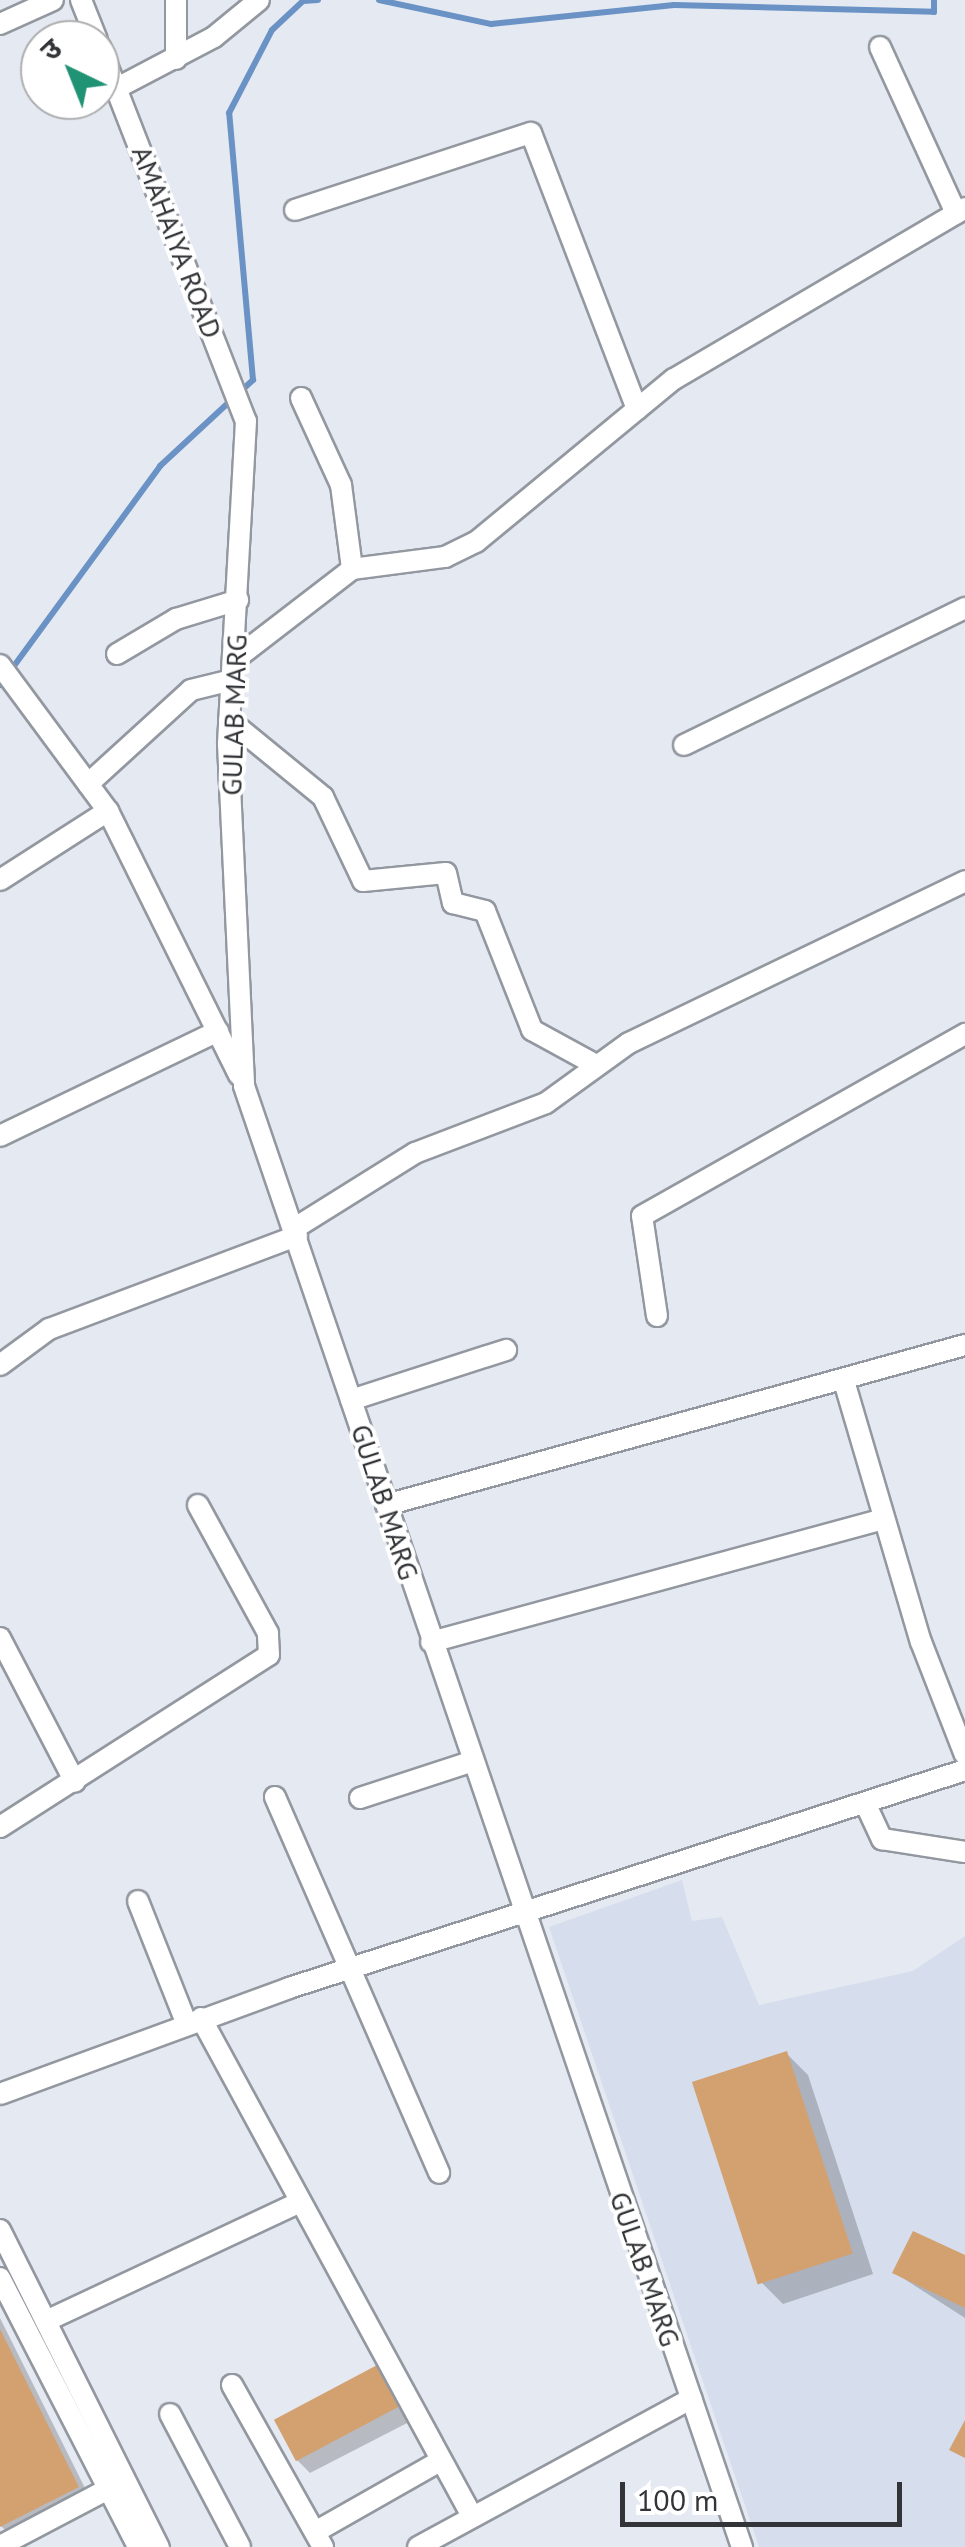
<!DOCTYPE html>
<html>
<head>
<meta charset="utf-8">
<style>
	body { margin:0 }
	#map { position:relative; width:965px; height:2547px; overflow:hidden; background:#e5e9f2; font-family:"PT Sans","Noto Sans Devanagari",sans-serif }
	div>[style] { position:absolute }
	.built>* { inset:0; background:#d6deed }
	.shadow>* { inset:0; background:#0003 }
	.stream>* { height:6px; margin:-3px; padding:0 3px; transform-origin:3px; border-radius:3px; background:#6a92c5 }
	.building>* { inset:0; background:#d3a170; transform-origin:0 0 }
	.roads { filter:drop-shadow(2px 0 #9398a0) drop-shadow(-2px 0 #9398a0) drop-shadow(0 2px #9398a0) drop-shadow(0 -2px #9398a0) }
	.minor>* { height:20px; margin:-10px; padding:0 10px; transform-origin:10px; border-radius:10px; background:#fff }
	span { translate:-50% -50%; white-space:nowrap; text-align:center; line-height:1.15; -webkit-text-stroke:8px #fff; paint-order:stroke }
	.street-label { font-size:28px; color:#323437 }
	.north { position:absolute; left:20px; top:20px; width:100px; height:100px; box-sizing:border-box; background:#fff; border:2px solid #adaeaf; border-radius:50%; rotate:317deg; font-size:28px; font-weight:700; line-height:40px; text-align:center; color:#323437 }
	.north::after { content:''; display:block; margin:auto; width:35px; height:45px; background:#219375; clip-path:polygon(50% 0,100% 100%,50% 72%,0 100%) }
	.scale { position:absolute; left:620px; top:2482px; width:282px; height:45px; box-sizing:border-box; border:5px solid #323437; border-top:0; padding-left:12px; font-size:30px; line-height:35px; white-space:nowrap; color:#323437; -webkit-text-stroke:8px #fff; paint-order:stroke }
</style>
</head>
<body>
<div id="map">
	<div class="built">
		<div style="clip-path:polygon(682px 1880px,692px 1921px,722px 1917px,759px 2005px,913px 1971px,965px 1936px,965px 2547px,759px 2547px,549px 1927px)"></div>
	</div>
	<div class="shadow">
		<div style="clip-path:polygon(787px 2054px,808px 2075px,873px 2274px,783px 2304px,762px 2283px)"></div>
		<div style="clip-path:polygon(965px 2258px,965px 2318px,895px 2273px)"></div>
		<div style="clip-path:polygon(0 2318px,92px 2502px,15px 2540px,0 2525px)"></div>
		<div style="clip-path:polygon(379px 2367px,413px 2420px,310px 2473px,296px 2459px)"></div>
	</div>
	<div class="stream">
		<div style="left:379px;top:0;width:115px;rotate:12.1deg"></div>
		<div style="left:491px;top:24px;width:184px;rotate:-5.9deg"></div>
		<div style="left:674px;top:5px;width:260px;rotate:1.5deg"></div>
		<div style="left:934px;top:12px;width:12px;rotate:-90deg"></div>
		<div style="left:0;top:685px;width:271px;rotate:-53.8deg"></div>
		<div style="left:160px;top:466px;width:127px;rotate:-42.8deg"></div>
		<div style="left:253px;top:380px;width:268px;rotate:-95.1deg"></div>
		<div style="left:229px;top:113px;width:93px;rotate:-62.6deg"></div>
		<div style="left:272px;top:30px;width:42px;rotate:-43.1deg"></div>
		<div style="left:303px;top:1px;width:15px;rotate:-4deg"></div>
	</div>
	<div class="building">
		<div style="left:787px;top:2051px;width:213px;height:100px;rotate:72deg"></div>
		<div style="clip-path:polygon(913px 2231px,965px 2255px,965px 2308px,892px 2273px)"></div>
		<div style="clip-path:polygon(0 2329px,79px 2487px,0 2527px)"></div>
		<div style="left:379px;top:2364px;width:47px;height:119px;rotate:62deg"></div>
		<div style="clip-path:polygon(965px 2420px,965px 2458px,949px 2450px)"></div>
	</div>
	<div class="roads">
		<div class="minor">
			<div style="left:81px;top:0;width:43px;rotate:68.2deg"></div>
			<div style="left:176px;top:0;width:59px;rotate:90deg"></div>
			<div style="left:0;top:24px;width:58px;rotate:-24.4deg"></div>
			<div style="left:100px;top:47px;width:401px;rotate:68.7deg"></div>
			<div style="left:246px;top:421px;width:324px;rotate:93.2deg"></div>
			<div style="left:228px;top:744px;width:342px;rotate:87.3deg"></div>
			<div style="left:244px;top:1086px;width:1544px;rotate:71.18deg"></div>
			<div style="left:880px;top:47px;width:183px;rotate:65.4deg"></div>
			<div style="left:117px;top:88px;width:110px;rotate:-27.7deg"></div>
			<div style="left:214px;top:37px;width:58px;rotate:-39.4deg"></div>
			<div style="left:295px;top:210px;width:248px;rotate:-18.1deg"></div>
			<div style="left:531px;top:133px;width:296px;rotate:69deg"></div>
			<div style="left:301px;top:398px;width:96px;rotate:65.3deg"></div>
			<div style="left:341px;top:485px;width:85px;rotate:82.5deg"></div>
			<div style="left:117px;top:654px;width:69px;rotate:-30.7deg"></div>
			<div style="left:176px;top:619px;width:65px;rotate:-17deg"></div>
			<div style="left:234px;top:660px;width:149px;rotate:-37.6deg"></div>
			<div style="left:352px;top:569px;width:94px;rotate:-7.4deg"></div>
			<div style="left:445px;top:557px;width:34px;rotate:-26deg"></div>
			<div style="left:476px;top:542px;width:256px;rotate:-39.5deg"></div>
			<div style="left:674px;top:379px;width:338px;rotate:-30.4deg"></div>
			<div style="left:0;top:665px;width:182px;rotate:53.5deg"></div>
			<div style="left:108px;top:811px;width:295px;rotate:63.6deg"></div>
			<div style="left:229px;top:720px;width:122px;rotate:39.3deg"></div>
			<div style="left:323px;top:797px;width:93px;rotate:64.5deg"></div>
			<div style="left:363px;top:881px;width:83px;rotate:-5.5deg"></div>
			<div style="left:446px;top:873px;width:31px;rotate:77deg"></div>
			<div style="left:453px;top:903px;width:33px;rotate:14deg"></div>
			<div style="left:485px;top:911px;width:128px;rotate:68.4deg"></div>
			<div style="left:532px;top:1030px;width:71px;rotate:28.7deg"></div>
			<div style="left:684px;top:745px;width:313px;rotate:-26deg"></div>
			<div style="left:88px;top:784px;width:139px;rotate:-42.4deg"></div>
			<div style="left:191px;top:690px;width:42px;rotate:-13.7deg"></div>
			<div style="left:0;top:880px;width:128px;rotate:-32.6deg"></div>
			<div style="left:0;top:1136px;width:242px;rotate:-25.7deg"></div>
			<div style="left:295px;top:1228px;width:142px;rotate:-32deg"></div>
			<div style="left:415px;top:1153px;width:140px;rotate:-20.9deg"></div>
			<div style="left:546px;top:1103px;width:102px;rotate:-35.9deg"></div>
			<div style="left:629px;top:1043px;width:373px;rotate:-25.7deg"></div>
			<div style="left:657px;top:1316px;width:101px;rotate:-98.5deg"></div>
			<div style="left:642px;top:1216px;width:371px;rotate:-29.4deg"></div>
			<div style="left:0;top:1365px;width:61px;rotate:-36.3deg"></div>
			<div style="left:49px;top:1329px;width:265px;rotate:-20.6deg"></div>
			<div style="left:844px;top:1381px;width:272px;rotate:73.6deg"></div>
			<div style="left:921px;top:1642px;width:121px;rotate:68.7deg"></div>
			<div style="left:351px;top:1400px;width:163px;rotate:-17.9deg"></div>
			<div style="left:386px;top:1505px;width:601px;rotate:-15.45deg"></div>
			<div style="left:0;top:1638px;width:162px;rotate:62.5deg"></div>
			<div style="left:431px;top:1642px;width:469px;rotate:-15.2deg"></div>
			<div style="left:275px;top:1797px;width:410px;rotate:66.4deg"></div>
			<div style="left:360px;top:1798px;width:116px;rotate:-18.1deg"></div>
			<div style="left:866px;top:1805px;width:38px;rotate:65deg"></div>
			<div style="left:882px;top:1839px;width:84px;rotate:8.9deg"></div>
			<div style="left:0;top:1827px;width:319px;rotate:-32.6deg"></div>
			<div style="left:269px;top:1655px;width:22px;rotate:-93deg"></div>
			<div style="left:268px;top:1633px;width:146px;rotate:-118.7deg"></div>
			<div style="left:138px;top:1901px;width:130px;rotate:68.4deg"></div>
			<div style="left:201px;top:2018px;width:567px;rotate:61.45deg"></div>
			<div style="left:0;top:2094px;width:308px;rotate:-20.1deg"></div>
			<div style="left:289px;top:1988px;width:710px;rotate:-17.87deg"></div>
			<div style="left:0;top:2230px;width:355px;rotate:63.4deg"></div>
			<div style="left:0;top:2278px;width:302px;rotate:62.8deg"></div>
			<div style="left:46px;top:2321px;width:278px;rotate:-25.1deg"></div>
			<div style="left:232px;top:2385px;width:186px;rotate:60.7deg"></div>
			<div style="left:170px;top:2414px;width:150px;rotate:62.2deg"></div>
			<div style="left:315px;top:2532px;width:144px;rotate:-29.6deg"></div>
			<div style="left:0;top:2546px;width:122px;rotate:-27.8deg"></div>
			<div style="left:418px;top:2547px;width:311px;rotate:-28.5deg"></div>
		</div>
	</div>
	<div class="street-label">
		<span style="left:177px;top:242px;rotate:69deg">AMAHAIYA ROAD</span>
		<span style="left:234px;top:715px;rotate:-88deg">GULAB MARG</span>
		<span style="left:385px;top:1502px;rotate:72deg">GULAB MARG</span>
		<span style="left:645px;top:2269px;rotate:71deg">GULAB MARG</span>
	</div>
	<div class="north">उ</div>
	<div class="scale">100 m</div>
</div>
</body>
</html>
